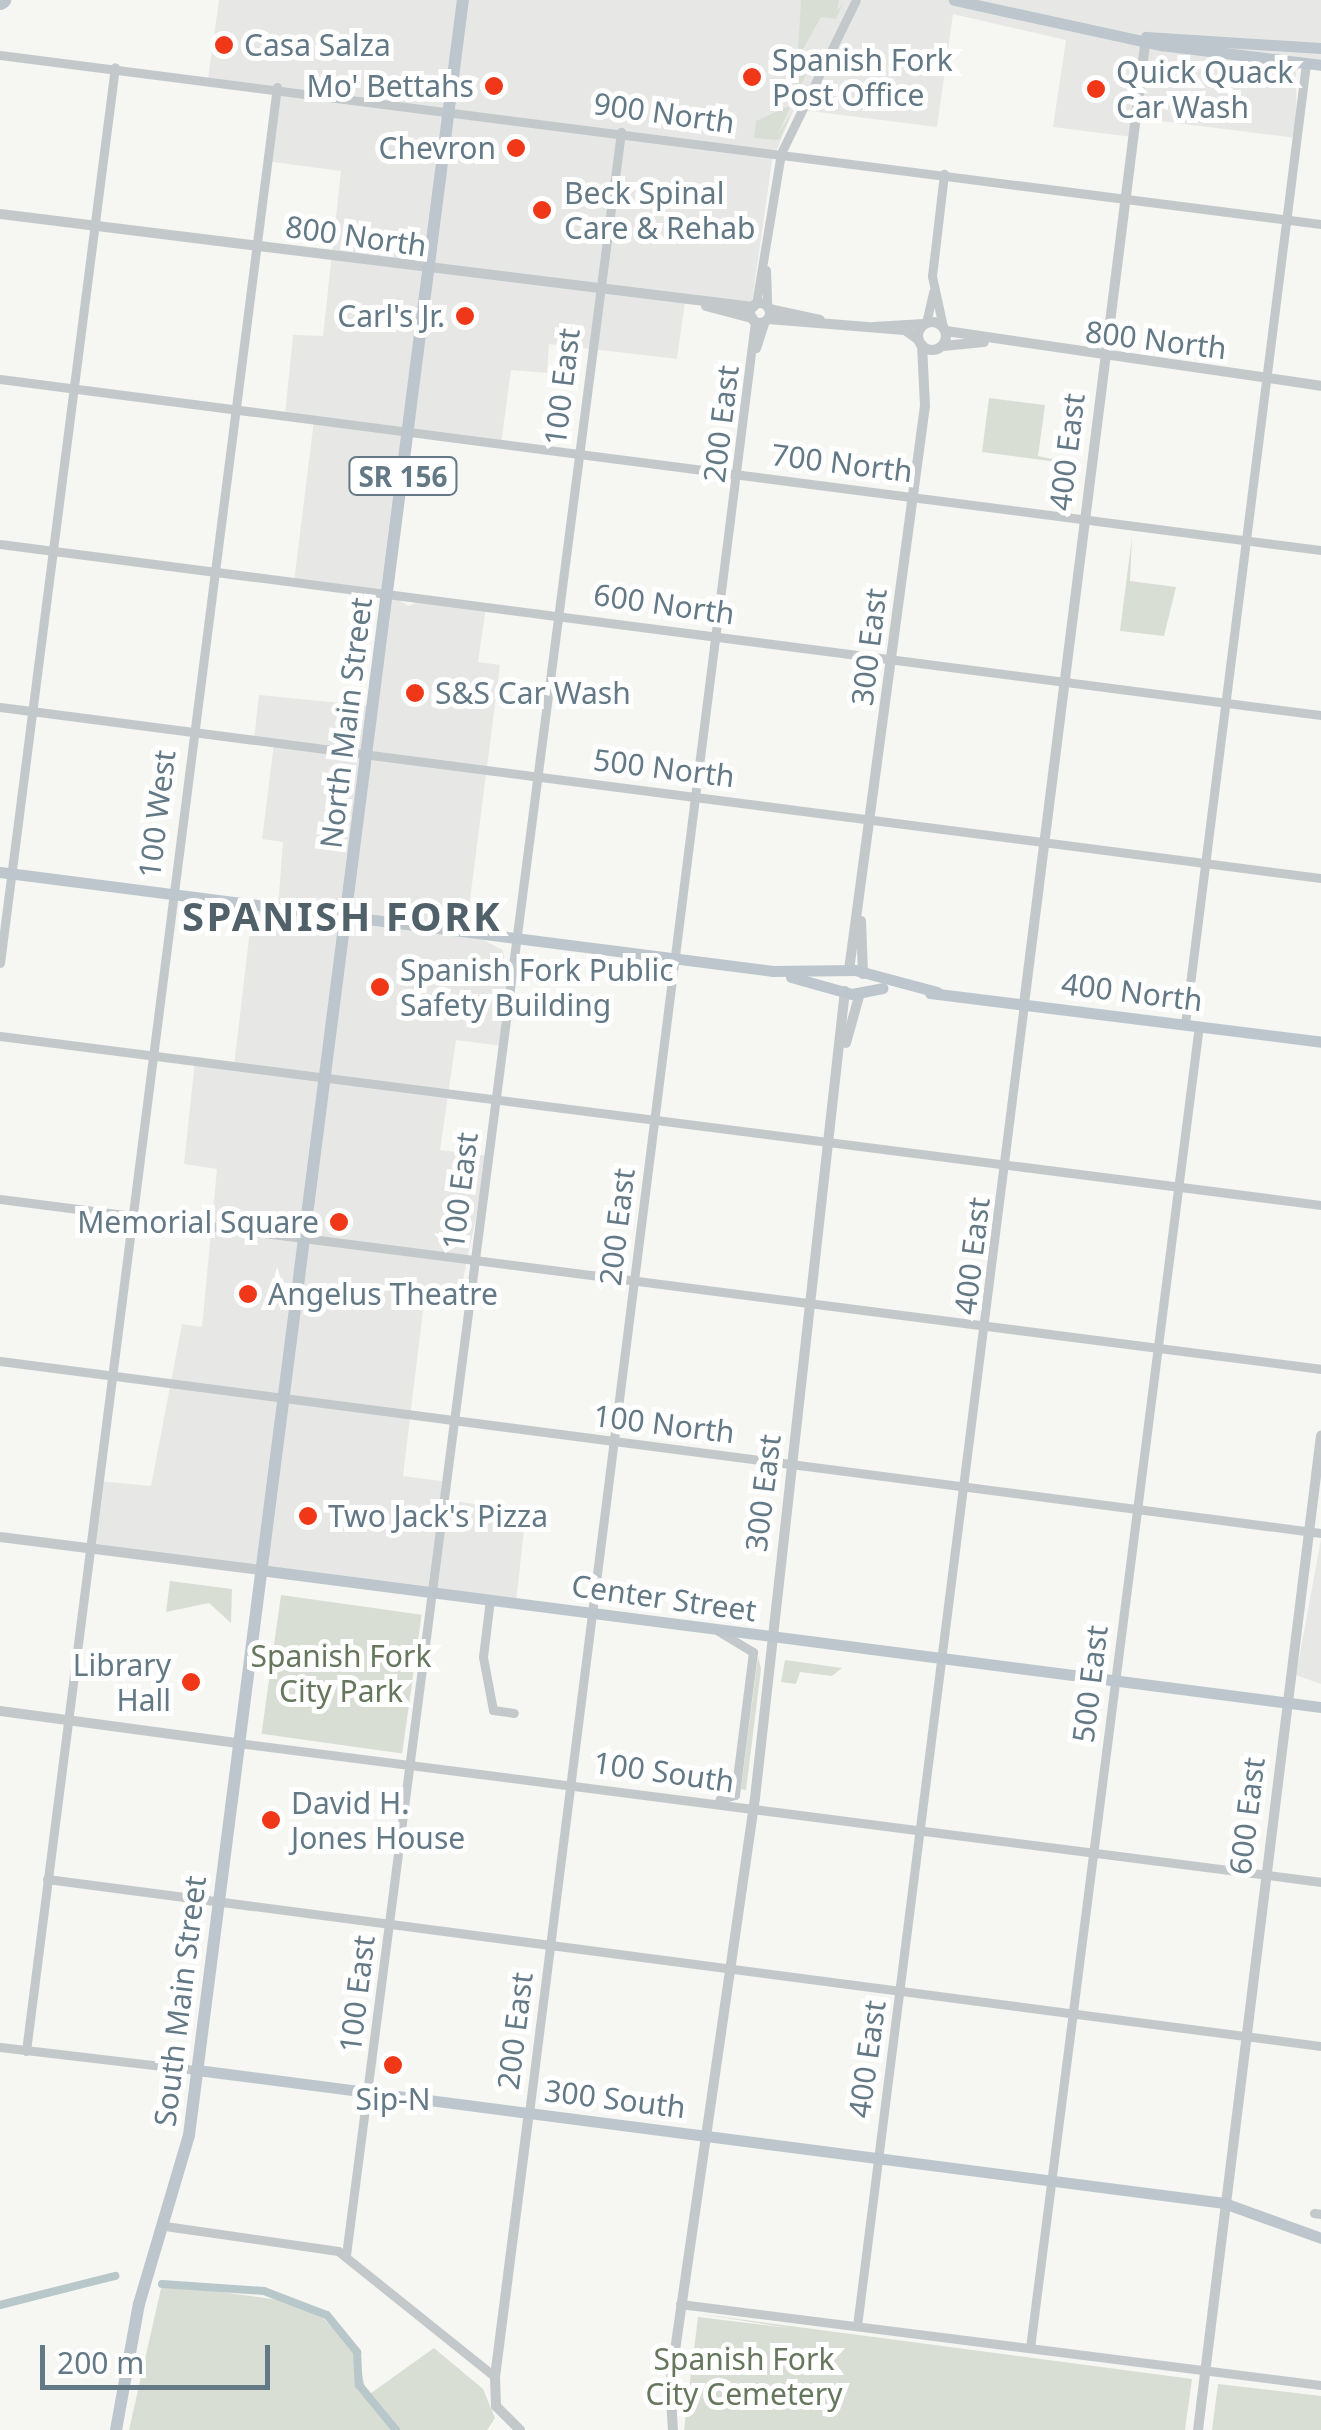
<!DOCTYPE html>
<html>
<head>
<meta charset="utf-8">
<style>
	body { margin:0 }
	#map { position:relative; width:1321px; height:2430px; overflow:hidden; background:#f6f6f2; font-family:"Noto Sans",sans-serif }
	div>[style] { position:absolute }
	.built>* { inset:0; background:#e7e8e6 }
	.green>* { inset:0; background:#d8ded3; transform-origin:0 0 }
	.canal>* { height:8px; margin:-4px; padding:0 4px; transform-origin:4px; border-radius:4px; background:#b8c7ca }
	.minor>* { height:9px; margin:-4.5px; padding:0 4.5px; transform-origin:4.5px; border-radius:4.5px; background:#c3c8cb }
	.tertiary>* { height:10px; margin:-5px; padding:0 5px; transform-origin:5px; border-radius:5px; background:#c3c8cb }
	.tertiary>.ring { margin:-5px; padding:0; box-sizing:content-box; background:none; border:10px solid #c3c8cb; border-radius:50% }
	.secondary>* { height:11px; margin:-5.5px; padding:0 5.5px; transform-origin:5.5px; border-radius:5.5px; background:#bdc6cc }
	.primary>* { height:12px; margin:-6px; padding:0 6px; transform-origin:6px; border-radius:6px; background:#bdc6cc }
	.motorway>* { height:15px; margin:-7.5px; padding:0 7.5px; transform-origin:7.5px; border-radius:7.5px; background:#bdc6cc }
	.dots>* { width:28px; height:28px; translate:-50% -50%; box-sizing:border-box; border:5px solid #fff; border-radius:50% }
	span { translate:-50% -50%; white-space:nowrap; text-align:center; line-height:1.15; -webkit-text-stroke:10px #fff; paint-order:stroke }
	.shield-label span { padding:2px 8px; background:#fff; border:2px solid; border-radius:8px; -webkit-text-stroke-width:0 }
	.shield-label { font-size:28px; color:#637986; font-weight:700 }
	.poi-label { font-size:30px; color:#637986 }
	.left { translate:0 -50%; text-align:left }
	.right { translate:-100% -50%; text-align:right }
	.street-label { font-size:30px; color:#637986 }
	.park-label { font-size:30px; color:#66775e }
	.district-label { font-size:40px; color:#51616a; font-weight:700; letter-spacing:2.5px }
	.scale { position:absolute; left:40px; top:2345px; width:230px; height:45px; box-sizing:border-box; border:5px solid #637986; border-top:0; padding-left:12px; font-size:30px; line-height:35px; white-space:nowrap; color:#637986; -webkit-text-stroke:8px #fff; paint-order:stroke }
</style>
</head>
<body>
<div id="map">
	<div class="built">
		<div style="clip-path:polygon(219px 0,1321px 0,1321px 64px,1296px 70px,1297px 138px,1136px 118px,1133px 137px,1053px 127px,1066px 40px,953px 14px,937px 127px,794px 109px,772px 161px,752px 302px,686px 295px,677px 359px,549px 344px,547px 373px,511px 370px,501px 444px,409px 432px,388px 594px,409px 606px,425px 599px,486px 607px,478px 662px,500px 665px,466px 931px,503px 950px,509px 993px,503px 1046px,456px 1040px,440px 1150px,489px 1156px,458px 1303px,424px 1302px,403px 1476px,448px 1482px,446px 1500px,526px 1511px,516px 1603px,89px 1548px,98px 1481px,151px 1486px,182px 1324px,202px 1327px,217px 1169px,184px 1164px,195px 1061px,234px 1066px,253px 904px,278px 907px,283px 842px,262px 839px,274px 743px,254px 740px,259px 695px,372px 706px,388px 595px,294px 582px,314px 420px,285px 415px,293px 335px,323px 336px,341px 171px,266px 161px,277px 87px,208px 79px)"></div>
		<div style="clip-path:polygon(1321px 1539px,1321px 1684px,1296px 1675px)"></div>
	</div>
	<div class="green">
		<div style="clip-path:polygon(801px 0,839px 0,837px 11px,843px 3px,836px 19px,821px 17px,802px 51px,808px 70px,795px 98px)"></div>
		<div style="clip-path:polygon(787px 107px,790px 108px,777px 136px,793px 111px,779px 140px,754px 138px,756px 121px)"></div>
		<div style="clip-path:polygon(989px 398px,1045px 405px,1038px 456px,1080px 465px,982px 452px)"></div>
		<div style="clip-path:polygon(1132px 537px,1130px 581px,1176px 587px,1164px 636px,1120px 631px)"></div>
		<div style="clip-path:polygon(170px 1581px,232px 1589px,231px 1623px,209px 1603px,166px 1612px)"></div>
		<div style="left:281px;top:1595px;width:142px;height:140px;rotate:8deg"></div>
		<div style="clip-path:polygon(758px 1656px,761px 1669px,746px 1790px,741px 1789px)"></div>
		<div style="clip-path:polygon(785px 1660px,842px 1668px,832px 1676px,800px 1672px,796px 1684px,781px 1682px)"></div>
		<div style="clip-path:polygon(162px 2284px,309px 2304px,357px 2352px,367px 2396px,434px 2348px,483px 2389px,495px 2418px,487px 2430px,129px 2430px)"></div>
		<div style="clip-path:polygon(700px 2314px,1192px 2379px,1185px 2430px,684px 2430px,698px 2317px,790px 2328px)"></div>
		<div style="clip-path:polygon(1218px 2384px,1321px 2396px,1321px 2430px,1212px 2430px)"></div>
	</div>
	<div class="canal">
		<div style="left:162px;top:2284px;width:102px;rotate:3.9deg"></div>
		<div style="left:264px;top:2291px;width:67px;rotate:20.9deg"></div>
		<div style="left:327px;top:2315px;width:48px;rotate:51deg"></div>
		<div style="left:357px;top:2352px;width:33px;rotate:87deg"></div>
		<div style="left:359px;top:2385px;width:58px;rotate:50.6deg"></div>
		<div style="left:0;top:2305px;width:119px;rotate:-14.2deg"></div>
	</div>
	<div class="minor">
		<div style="left:0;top:55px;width:1332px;rotate:7.29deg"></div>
		<div style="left:766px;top:270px;width:36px;rotate:88deg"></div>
		<div style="left:756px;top:304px;width:153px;rotate:-80.6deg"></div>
		<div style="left:781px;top:153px;width:170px;rotate:-63.9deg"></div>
		<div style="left:926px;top:323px;width:32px;rotate:-77deg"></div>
		<div style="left:943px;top:327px;width:52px;rotate:-102.2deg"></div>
		<div style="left:932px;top:276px;width:103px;rotate:-83.3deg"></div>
		<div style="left:756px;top:348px;width:28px;rotate:-72deg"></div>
		<div style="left:0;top:379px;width:1332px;rotate:7.38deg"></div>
		<div style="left:0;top:544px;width:1332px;rotate:7.38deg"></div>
		<div style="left:0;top:707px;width:1332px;rotate:7.38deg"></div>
		<div style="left:0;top:963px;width:903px;rotate:-82.69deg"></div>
		<div style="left:1185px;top:1024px;width:969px;rotate:-82.82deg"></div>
		<div style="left:0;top:1036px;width:1332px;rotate:7.29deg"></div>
		<div style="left:0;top:1199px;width:1332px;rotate:7.33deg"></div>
		<div style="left:0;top:1361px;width:1332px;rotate:7.42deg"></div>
		<div style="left:490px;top:1599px;width:58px;rotate:96.9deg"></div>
		<div style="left:483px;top:1657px;width:54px;rotate:79.3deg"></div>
		<div style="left:493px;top:1710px;width:21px;rotate:8deg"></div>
		<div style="left:718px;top:1631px;width:41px;rotate:31deg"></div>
		<div style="left:753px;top:1652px;width:144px;rotate:97.2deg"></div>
		<div style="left:735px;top:1795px;width:16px;rotate:165deg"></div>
		<div style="left:238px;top:1743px;width:1092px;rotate:7.31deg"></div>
		<div style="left:47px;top:1879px;width:1285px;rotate:7.47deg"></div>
		<div style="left:0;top:2047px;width:198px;rotate:6.7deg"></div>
		<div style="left:26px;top:2051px;width:1980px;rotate:-82.72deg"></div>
		<div style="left:529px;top:2113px;width:1806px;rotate:-82.81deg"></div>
		<div style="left:1314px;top:2213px;width:7px;rotate:8deg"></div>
		<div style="left:165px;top:2226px;width:175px;rotate:8.2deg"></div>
		<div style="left:338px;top:2251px;width:201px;rotate:38.7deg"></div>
		<div style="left:346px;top:2255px;width:2141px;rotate:-82.62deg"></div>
		<div style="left:680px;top:2304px;width:646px;rotate:7.2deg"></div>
		<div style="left:857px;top:2326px;width:1333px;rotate:-82.8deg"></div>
		<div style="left:1030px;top:2348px;width:1333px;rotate:-82.72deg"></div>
	</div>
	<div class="tertiary">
		<div style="left:0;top:214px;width:759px;rotate:7.04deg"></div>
		<div class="ring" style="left:750px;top:303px;width:10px;height:10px"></div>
		<div style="left:706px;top:306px;width:48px;rotate:14.6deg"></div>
		<div style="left:769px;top:309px;width:52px;rotate:12.2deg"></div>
		<div style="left:768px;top:319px;width:137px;rotate:4.6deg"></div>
		<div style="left:905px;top:330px;width:17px;rotate:36deg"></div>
		<div class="ring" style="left:918px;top:322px;width:18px;height:18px"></div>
		<div style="left:874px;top:327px;width:50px;rotate:-3.4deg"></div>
		<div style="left:946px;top:331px;width:379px;rotate:8.3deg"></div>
		<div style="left:943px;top:346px;width:41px;rotate:-5.6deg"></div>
		<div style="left:861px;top:921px;width:53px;rotate:87.8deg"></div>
		<div style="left:849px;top:970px;width:569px;rotate:-82.33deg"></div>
		<div style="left:925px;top:406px;width:61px;rotate:-92.8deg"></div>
		<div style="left:1024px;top:1004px;width:975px;rotate:-82.81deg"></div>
		<div style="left:846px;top:1043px;width:52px;rotate:-74.4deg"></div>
		<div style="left:0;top:1537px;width:262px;rotate:7.2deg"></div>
		<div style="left:0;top:1711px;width:240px;rotate:7.7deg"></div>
		<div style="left:520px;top:2430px;width:34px;rotate:-135deg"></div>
		<div style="left:496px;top:2406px;width:29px;rotate:-92deg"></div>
		<div style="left:495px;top:2377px;width:266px;rotate:-82.7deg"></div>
		<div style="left:673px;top:2430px;width:45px;rotate:-93.8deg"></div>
		<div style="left:670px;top:2385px;width:593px;rotate:-81.76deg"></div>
		<div style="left:755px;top:1798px;width:812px;rotate:-83.64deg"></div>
		<div style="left:1198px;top:2430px;width:1002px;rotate:-82.95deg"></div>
	</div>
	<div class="secondary">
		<div style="left:954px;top:0;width:212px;rotate:12.3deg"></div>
		<div style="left:1161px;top:45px;width:161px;rotate:7.1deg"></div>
		<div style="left:1146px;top:37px;width:175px;rotate:3.6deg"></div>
		<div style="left:0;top:872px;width:779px;rotate:7.3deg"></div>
		<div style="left:773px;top:971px;width:82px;rotate:-0.7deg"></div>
		<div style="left:855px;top:970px;width:85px;rotate:15deg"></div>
		<div style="left:791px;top:977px;width:63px;rotate:15.6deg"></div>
		<div style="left:852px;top:994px;width:31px;rotate:-11deg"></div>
		<div style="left:930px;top:993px;width:394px;rotate:7.1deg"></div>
		<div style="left:260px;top:1570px;width:1070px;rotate:7.36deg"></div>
		<div style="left:197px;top:2070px;width:1036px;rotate:7.38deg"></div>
		<div style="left:1224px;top:2203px;width:103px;rotate:19.8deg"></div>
	</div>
	<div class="primary">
		<div style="left:116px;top:2430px;width:128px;rotate:-79.7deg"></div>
		<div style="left:139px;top:2304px;width:176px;rotate:-73.5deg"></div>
		<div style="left:189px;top:2135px;width:2153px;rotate:-82.69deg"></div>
	</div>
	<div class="motorway">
		<div style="left:0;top:2px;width:4px;rotate:-34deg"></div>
	</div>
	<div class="dots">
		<div style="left:224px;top:45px;background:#f03819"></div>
		<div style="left:752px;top:77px;background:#f03819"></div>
		<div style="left:494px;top:86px;background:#f03819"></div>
		<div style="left:1096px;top:89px;background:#f03819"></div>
		<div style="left:516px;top:148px;background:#f03819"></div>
		<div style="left:542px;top:210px;background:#f03819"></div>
		<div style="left:465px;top:316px;background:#f03819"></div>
		<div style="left:415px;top:693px;background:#f03819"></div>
		<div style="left:380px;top:987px;background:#f03819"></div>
		<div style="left:339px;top:1222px;background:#f03819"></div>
		<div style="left:248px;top:1294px;background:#f03819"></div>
		<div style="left:308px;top:1516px;background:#f03819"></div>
		<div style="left:191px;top:1682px;background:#f03819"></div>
		<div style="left:271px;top:1820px;background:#f03819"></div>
		<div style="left:393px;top:2065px;background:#f03819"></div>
	</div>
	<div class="shield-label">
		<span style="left:403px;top:476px">SR 156</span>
	</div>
	<div class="poi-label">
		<span class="left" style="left:244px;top:45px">Casa Salza</span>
		<span class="left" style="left:772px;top:77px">Spanish Fork<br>Post Office</span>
		<span class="left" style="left:1116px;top:89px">Quick Quack<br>Car Wash</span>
		<span class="right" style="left:474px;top:86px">Mo' Bettahs</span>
		<span class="right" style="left:496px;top:148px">Chevron</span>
		<span class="left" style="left:564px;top:210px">Beck Spinal<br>Care &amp; Rehab</span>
		<span class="right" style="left:445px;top:316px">Carl's Jr.</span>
		<span class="left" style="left:435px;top:693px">S&amp;S Car Wash</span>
		<span class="left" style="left:400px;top:987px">Spanish Fork Public<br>Safety Building</span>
		<span class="right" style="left:319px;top:1222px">Memorial Square</span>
		<span class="left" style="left:268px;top:1294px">Angelus Theatre</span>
		<span class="left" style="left:328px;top:1516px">Two Jack's Pizza</span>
		<span class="right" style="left:171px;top:1682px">Library<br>Hall</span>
		<span class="left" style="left:291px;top:1820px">David H.<br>Jones House</span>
		<span style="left:393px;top:2099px">Sip-N</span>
	</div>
	<div class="street-label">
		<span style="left:664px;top:113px;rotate:8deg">900 North</span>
		<span style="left:356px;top:236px;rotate:8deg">800 North</span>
		<span style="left:1156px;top:340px;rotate:7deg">800 North</span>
		<span style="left:562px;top:387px;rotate:-83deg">100 East</span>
		<span style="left:721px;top:424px;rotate:-83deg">200 East</span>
		<span style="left:1067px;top:452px;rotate:-83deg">400 East</span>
		<span style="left:842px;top:463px;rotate:7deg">700 North</span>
		<span style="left:664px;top:604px;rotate:8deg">600 North</span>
		<span style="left:869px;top:647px;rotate:-83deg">300 East</span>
		<span style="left:346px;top:723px;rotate:-83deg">North Main Street</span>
		<span style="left:664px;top:768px;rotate:7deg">500 North</span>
		<span style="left:157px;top:814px;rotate:-83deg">100 West</span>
		<span style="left:1132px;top:992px;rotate:7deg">400 North</span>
		<span style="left:460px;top:1191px;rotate:-83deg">100 East</span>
		<span style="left:617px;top:1227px;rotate:-83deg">200 East</span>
		<span style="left:972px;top:1256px;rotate:-83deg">400 East</span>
		<span style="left:664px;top:1424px;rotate:7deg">100 North</span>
		<span style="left:763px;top:1493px;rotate:-83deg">300 East</span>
		<span style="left:664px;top:1598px;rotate:8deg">Center Street</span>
		<span style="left:1090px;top:1684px;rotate:-83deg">500 East</span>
		<span style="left:664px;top:1772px;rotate:8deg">100 South</span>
		<span style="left:1247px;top:1816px;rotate:-83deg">600 East</span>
		<span style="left:357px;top:1994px;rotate:-83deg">100 East</span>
		<span style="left:180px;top:2001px;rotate:-83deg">South Main Street</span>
		<span style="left:515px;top:2031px;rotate:-83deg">200 East</span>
		<span style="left:867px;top:2059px;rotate:-82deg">400 East</span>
		<span style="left:615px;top:2099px;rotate:7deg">300 South</span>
	</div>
	<div class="park-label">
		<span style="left:341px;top:1673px">Spanish Fork<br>City Park</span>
		<span style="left:744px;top:2376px">Spanish Fork<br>City Cemetery</span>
	</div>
	<div class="district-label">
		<span style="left:342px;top:916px">SPANISH FORK</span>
	</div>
	<div class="scale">200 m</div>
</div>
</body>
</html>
